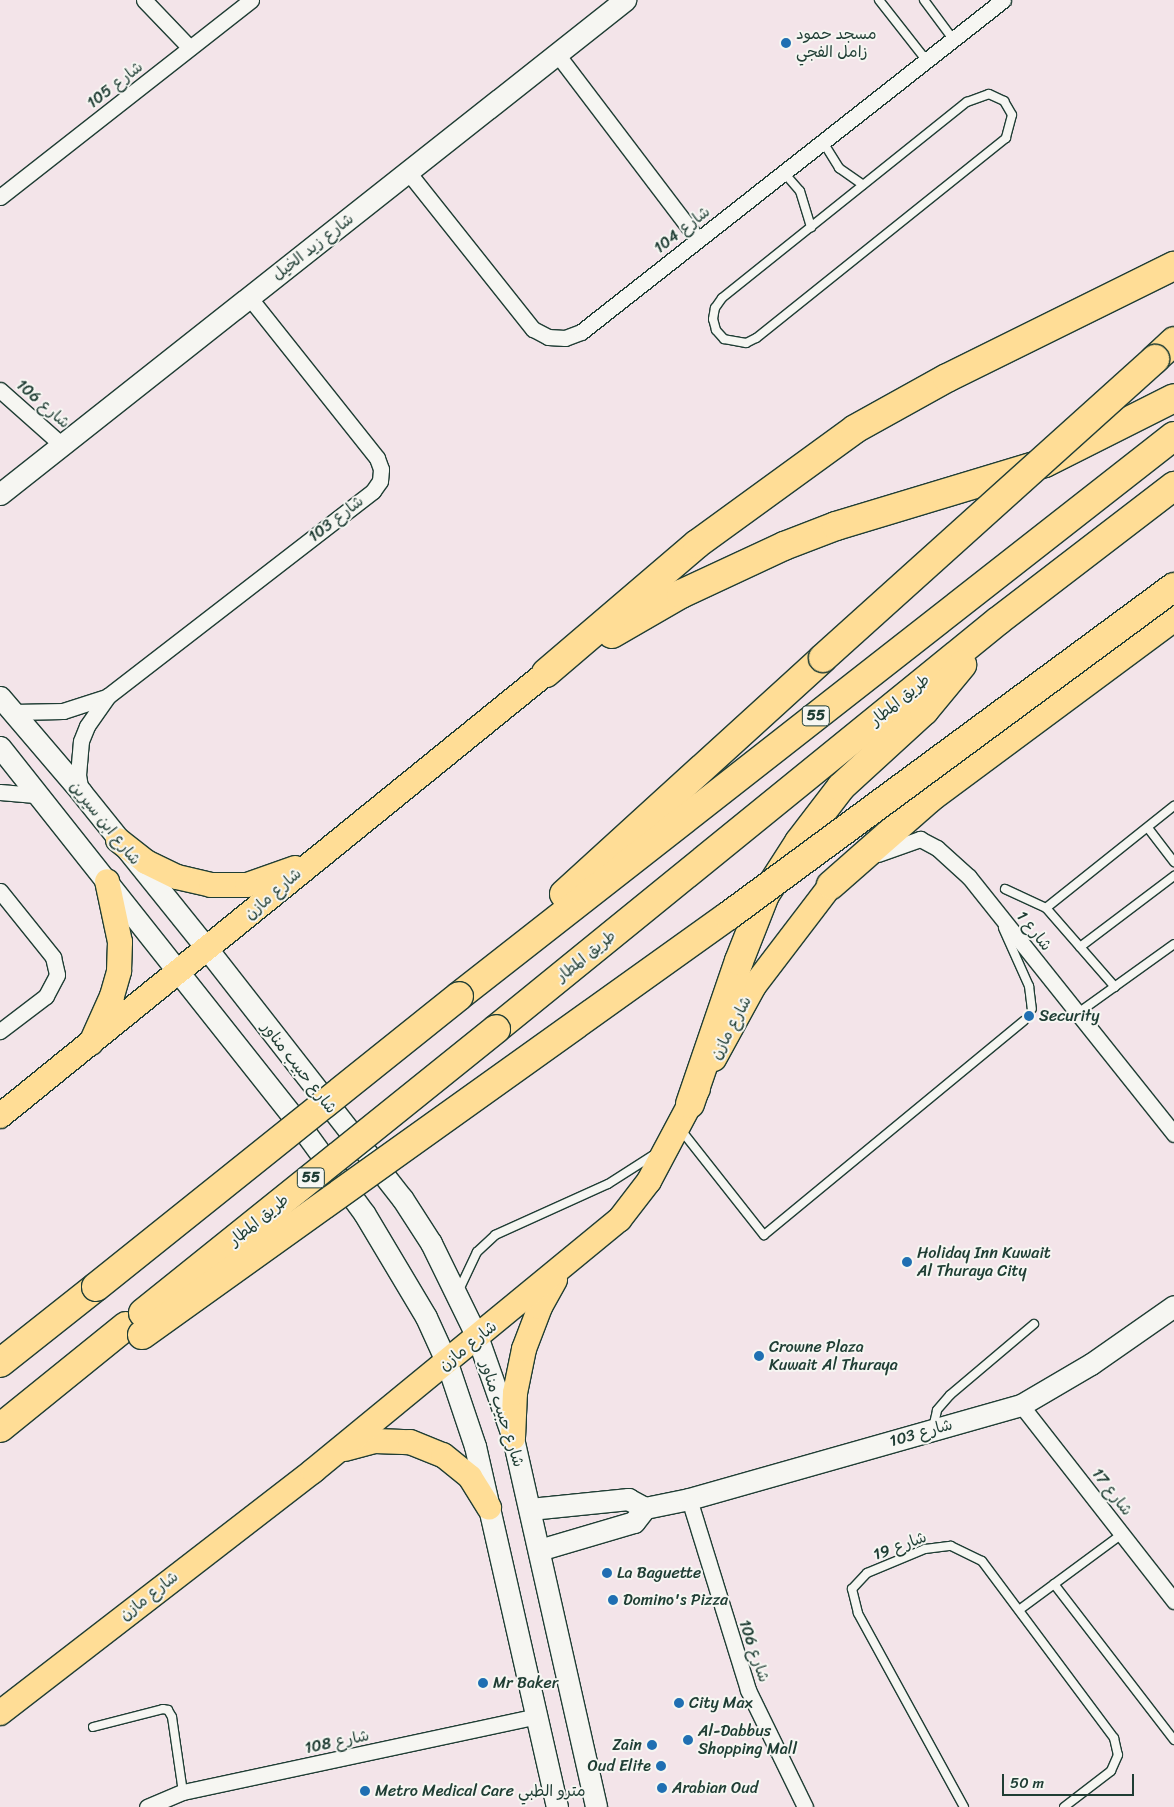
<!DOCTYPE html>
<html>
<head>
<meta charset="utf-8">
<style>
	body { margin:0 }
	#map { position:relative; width:1174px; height:1807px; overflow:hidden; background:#f3e4e9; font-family:Sriracha,"Playpen Sans Arabic",sans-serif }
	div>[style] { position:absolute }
	.roads { filter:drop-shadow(1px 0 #1f3d34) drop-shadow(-1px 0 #1f3d34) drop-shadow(0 1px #1f3d34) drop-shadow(0 -1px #1f3d34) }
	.lane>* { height:8px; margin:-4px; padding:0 4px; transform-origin:4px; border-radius:4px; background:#f6f6f2 }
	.street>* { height:15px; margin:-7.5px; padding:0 7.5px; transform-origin:7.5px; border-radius:7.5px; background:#f6f6f2 }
	.secondary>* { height:21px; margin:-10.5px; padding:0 10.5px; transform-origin:10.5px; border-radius:10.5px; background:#f6f6f2 }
	.primary>* { height:24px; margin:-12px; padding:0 12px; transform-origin:12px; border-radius:12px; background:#ffdd96 }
	.highway>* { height:28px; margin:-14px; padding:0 14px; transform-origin:14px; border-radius:14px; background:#ffdd96 }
	.bridges { filter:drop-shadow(1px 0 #1f3d34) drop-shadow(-1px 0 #1f3d34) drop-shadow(0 1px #1f3d34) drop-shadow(0 -1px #1f3d34) }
	.highway-bridge>* { height:28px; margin:-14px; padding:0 14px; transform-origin:14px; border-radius:14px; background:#ffdd96 }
	.dots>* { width:14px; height:14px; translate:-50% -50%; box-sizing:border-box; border:2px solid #f6f6f2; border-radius:50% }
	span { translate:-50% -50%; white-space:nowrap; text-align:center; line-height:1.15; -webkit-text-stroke:4px #f6f6f2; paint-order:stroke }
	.shield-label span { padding:1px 4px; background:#f6f6f2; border:1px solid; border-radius:4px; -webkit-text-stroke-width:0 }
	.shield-label { font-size:15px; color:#1f3d34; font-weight:700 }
	.poi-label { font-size:16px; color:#1f3d34 }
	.left { translate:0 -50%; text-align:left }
	.right { translate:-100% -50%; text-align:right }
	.street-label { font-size:16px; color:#1f3d34 }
	.scale { position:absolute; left:1002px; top:1774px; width:132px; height:22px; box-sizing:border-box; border:2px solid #1f3d34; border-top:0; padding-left:6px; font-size:15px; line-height:18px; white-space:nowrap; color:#1f3d34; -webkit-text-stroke:4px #f6f6f2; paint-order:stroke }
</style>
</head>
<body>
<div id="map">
	<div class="roads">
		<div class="lane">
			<div style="left:879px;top:0;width:76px;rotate:51.9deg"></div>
			<div style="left:924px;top:0;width:49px;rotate:53.4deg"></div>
			<div style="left:989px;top:94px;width:17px;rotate:25deg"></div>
			<div style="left:1004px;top:101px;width:16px;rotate:60deg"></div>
			<div style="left:1012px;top:115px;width:24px;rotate:105deg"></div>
			<div style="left:1006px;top:138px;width:320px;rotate:141.3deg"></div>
			<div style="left:756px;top:338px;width:11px;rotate:153deg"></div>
			<div style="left:746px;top:343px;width:22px;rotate:-170deg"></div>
			<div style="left:724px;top:339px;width:12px;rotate:-132deg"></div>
			<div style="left:716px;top:330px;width:11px;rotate:-105deg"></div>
			<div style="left:713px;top:319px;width:11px;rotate:-80deg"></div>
			<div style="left:715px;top:308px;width:12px;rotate:-55deg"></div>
			<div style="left:722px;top:298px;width:314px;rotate:-38.7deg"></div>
			<div style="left:967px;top:102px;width:23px;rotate:-20deg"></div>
			<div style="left:823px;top:142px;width:31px;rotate:58deg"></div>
			<div style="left:839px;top:168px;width:29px;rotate:35deg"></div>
			<div style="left:781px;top:174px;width:5px;rotate:11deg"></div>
			<div style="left:786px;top:175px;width:21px;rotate:49deg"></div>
			<div style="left:800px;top:191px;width:38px;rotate:73deg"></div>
			<div style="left:1148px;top:828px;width:43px;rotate:52.6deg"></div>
			<div style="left:1005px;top:889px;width:45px;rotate:24.9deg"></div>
			<div style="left:1003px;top:928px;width:64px;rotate:65.9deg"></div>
			<div style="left:1029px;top:986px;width:23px;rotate:83deg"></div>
			<div style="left:1080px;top:947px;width:118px;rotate:-37.1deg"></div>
			<div style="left:1115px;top:987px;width:105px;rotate:-131.1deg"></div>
			<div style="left:1046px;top:908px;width:164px;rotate:-38.6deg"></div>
			<div style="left:1078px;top:1013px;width:118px;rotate:-35.7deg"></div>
			<div style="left:681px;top:1130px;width:134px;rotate:51.7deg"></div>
			<div style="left:764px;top:1235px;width:337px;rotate:-39.5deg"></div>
			<div style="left:459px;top:1290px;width:42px;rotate:-64.7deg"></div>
			<div style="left:477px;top:1252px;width:25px;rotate:-43deg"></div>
			<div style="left:495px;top:1235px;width:124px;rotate:-24.3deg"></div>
			<div style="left:608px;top:1184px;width:56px;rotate:-32.6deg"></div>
			<div style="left:933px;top:1428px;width:18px;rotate:-77deg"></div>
			<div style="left:937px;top:1410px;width:20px;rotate:-49deg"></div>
			<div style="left:950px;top:1395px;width:110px;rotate:-40.2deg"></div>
			<div style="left:1054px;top:1584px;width:197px;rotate:52.4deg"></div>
			<div style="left:1019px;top:1610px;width:128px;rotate:-36.4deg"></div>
			<div style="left:93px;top:1727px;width:72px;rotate:-14.4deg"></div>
			<div style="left:163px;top:1709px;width:5px;rotate:11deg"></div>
			<div style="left:168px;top:1710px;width:8px;rotate:60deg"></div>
			<div style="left:172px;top:1717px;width:76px;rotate:81.7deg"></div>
			<div style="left:964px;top:1807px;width:221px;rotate:-118.7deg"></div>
			<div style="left:858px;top:1613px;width:25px;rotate:-104deg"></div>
			<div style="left:852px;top:1589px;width:22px;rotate:-47deg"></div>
			<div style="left:867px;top:1573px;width:63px;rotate:-22.5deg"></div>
			<div style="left:925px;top:1549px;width:26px;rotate:-7deg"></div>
			<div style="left:951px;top:1546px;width:34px;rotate:26deg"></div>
			<div style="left:982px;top:1561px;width:221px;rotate:53.3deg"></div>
			<div style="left:1114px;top:1738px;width:17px;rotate:77deg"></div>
			<div style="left:1118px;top:1755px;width:17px;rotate:114deg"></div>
			<div style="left:1111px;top:1771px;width:59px;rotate:142.5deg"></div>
		</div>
		<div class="street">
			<div style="left:144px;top:0;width:66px;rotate:46.2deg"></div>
			<div style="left:557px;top:54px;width:233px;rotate:52.8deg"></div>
			<div style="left:408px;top:172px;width:201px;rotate:51.5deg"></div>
			<div style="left:533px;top:329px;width:17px;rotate:28deg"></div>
			<div style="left:548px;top:337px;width:17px;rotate:3deg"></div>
			<div style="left:565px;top:338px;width:17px;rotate:-21deg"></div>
			<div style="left:581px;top:332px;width:537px;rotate:-38.19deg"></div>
			<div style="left:0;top:197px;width:319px;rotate:-38.1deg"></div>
			<div style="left:0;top:390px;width:83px;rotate:41.6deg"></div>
			<div style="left:13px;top:712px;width:50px;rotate:-1.1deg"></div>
			<div style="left:63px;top:711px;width:45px;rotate:-18deg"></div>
			<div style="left:0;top:792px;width:35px;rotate:5deg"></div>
			<div style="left:81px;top:792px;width:17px;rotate:-100deg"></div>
			<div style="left:78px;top:775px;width:34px;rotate:-85deg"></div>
			<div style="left:81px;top:741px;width:16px;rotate:-68deg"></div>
			<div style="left:87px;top:726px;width:37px;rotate:-55deg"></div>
			<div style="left:108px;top:696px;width:335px;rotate:-37.7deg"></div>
			<div style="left:373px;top:491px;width:12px;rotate:-55deg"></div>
			<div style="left:380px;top:481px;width:12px;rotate:-85deg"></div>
			<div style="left:381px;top:469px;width:12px;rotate:-110deg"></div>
			<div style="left:377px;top:458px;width:206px;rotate:-128.5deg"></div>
			<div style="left:878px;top:854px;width:45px;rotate:-19.7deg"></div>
			<div style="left:920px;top:839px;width:19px;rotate:28deg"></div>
			<div style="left:937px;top:848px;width:43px;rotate:42.2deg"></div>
			<div style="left:969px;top:877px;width:329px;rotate:51.4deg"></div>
			<div style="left:0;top:891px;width:85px;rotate:51.2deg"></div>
			<div style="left:53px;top:957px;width:18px;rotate:77deg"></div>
			<div style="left:57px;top:975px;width:24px;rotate:118deg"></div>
			<div style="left:46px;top:996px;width:58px;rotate:142.7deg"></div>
			<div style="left:1021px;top:1405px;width:249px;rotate:52deg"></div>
			<div style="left:689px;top:1499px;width:200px;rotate:72.8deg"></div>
			<div style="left:748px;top:1690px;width:130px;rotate:64deg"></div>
			<div style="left:147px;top:1807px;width:39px;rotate:-23deg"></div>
			<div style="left:183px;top:1792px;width:362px;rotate:-12.1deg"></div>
		</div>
		<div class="secondary">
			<div style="left:0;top:494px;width:797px;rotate:-38.32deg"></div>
			<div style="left:0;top:697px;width:125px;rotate:49.5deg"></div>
			<div style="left:81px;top:792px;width:203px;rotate:51.2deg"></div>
			<div style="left:208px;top:950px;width:315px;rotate:52deg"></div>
			<div style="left:402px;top:1198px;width:54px;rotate:57.2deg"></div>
			<div style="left:431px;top:1243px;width:107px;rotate:63.9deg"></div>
			<div style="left:478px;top:1339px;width:105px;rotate:70.5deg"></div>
			<div style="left:513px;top:1438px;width:378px;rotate:77.3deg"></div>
			<div style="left:0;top:747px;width:481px;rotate:51.6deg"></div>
			<div style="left:299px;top:1124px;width:110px;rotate:53.9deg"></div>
			<div style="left:364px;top:1213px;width:121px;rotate:59.2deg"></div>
			<div style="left:426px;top:1317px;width:51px;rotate:65.5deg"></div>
			<div style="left:447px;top:1363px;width:88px;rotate:71.4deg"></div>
			<div style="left:475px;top:1446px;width:370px;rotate:77.2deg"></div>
			<div style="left:530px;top:1509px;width:99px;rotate:-5.8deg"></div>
			<div style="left:628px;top:1499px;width:19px;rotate:28deg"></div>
			<div style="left:539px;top:1550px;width:99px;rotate:-16.4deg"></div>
			<div style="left:634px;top:1522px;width:18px;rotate:-52deg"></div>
			<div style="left:645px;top:1508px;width:45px;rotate:-11.6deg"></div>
			<div style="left:689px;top:1499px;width:345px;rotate:-15.8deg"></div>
			<div style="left:1021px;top:1405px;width:81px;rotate:-30.4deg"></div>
			<div style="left:1091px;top:1364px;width:101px;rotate:-34.9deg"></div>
		</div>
		<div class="primary">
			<div style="left:118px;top:840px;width:36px;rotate:38deg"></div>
			<div style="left:146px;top:862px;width:34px;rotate:26deg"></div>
			<div style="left:177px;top:877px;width:35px;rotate:13deg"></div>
			<div style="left:211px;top:885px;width:36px"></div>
			<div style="left:247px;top:885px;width:51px;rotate:-19.5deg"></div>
			<div style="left:91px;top:1043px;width:51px;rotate:-65.9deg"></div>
			<div style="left:112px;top:996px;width:26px;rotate:-74deg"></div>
			<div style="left:119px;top:971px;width:29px;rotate:-88deg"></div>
			<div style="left:120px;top:942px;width:62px;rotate:-102deg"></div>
			<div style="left:714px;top:1059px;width:83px;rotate:-61.3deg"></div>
			<div style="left:754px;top:986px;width:127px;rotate:-52.7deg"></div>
			<div style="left:0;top:1116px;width:703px;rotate:-39.05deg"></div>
			<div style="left:513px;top:1438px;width:45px;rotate:-87.5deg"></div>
			<div style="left:515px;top:1393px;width:45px;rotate:-78.4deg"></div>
			<div style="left:524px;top:1349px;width:45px;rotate:-69.1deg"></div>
			<div style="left:540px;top:1307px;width:31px;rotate:-61deg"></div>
			<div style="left:345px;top:1449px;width:31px;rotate:-15deg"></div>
			<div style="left:375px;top:1441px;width:35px;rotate:2deg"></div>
			<div style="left:410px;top:1442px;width:35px;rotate:22deg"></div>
			<div style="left:443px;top:1455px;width:35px;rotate:39deg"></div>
			<div style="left:470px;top:1477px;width:36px;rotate:58deg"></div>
			<div style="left:0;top:1713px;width:396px;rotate:-37.7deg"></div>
			<div style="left:313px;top:1471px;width:396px;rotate:-39.4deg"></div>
			<div style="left:619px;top:1220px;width:49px;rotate:-52.4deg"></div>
			<div style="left:649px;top:1181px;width:104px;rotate:-62deg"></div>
		</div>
		<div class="highway">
			<div style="left:1155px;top:359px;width:26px;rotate:-43deg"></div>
			<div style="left:612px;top:634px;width:80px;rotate:-30.1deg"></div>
			<div style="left:681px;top:594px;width:114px;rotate:-25deg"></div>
			<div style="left:784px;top:546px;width:56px;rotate:-21deg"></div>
			<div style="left:836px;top:526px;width:218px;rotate:-16.8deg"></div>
			<div style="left:1045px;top:463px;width:144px;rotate:-26.7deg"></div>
			<div style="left:546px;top:673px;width:199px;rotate:-40.5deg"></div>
			<div style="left:697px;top:544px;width:195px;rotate:-36deg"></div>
			<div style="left:855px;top:429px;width:105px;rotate:-29deg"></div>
			<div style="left:947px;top:378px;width:253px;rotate:-26.3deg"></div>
			<div style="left:831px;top:885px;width:132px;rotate:-41.3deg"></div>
			<div style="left:930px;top:798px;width:304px;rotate:-36.6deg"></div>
			<div style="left:564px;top:894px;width:350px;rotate:-42.3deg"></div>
			<div style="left:459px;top:996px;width:908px;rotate:-38.07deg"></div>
			<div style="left:496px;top:1029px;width:647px;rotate:-39.1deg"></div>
			<div style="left:998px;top:621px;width:222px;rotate:-37.5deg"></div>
			<div style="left:690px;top:1104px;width:151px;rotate:-71.1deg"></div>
			<div style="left:739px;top:961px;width:71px;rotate:-68.5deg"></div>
			<div style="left:765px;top:895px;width:63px;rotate:-57.3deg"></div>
			<div style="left:799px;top:842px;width:69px;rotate:-52.6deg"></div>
			<div style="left:841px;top:787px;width:113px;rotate:-42.5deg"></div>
			<div style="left:924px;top:711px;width:60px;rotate:-50.4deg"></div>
			<div style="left:0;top:1363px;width:122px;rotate:-38.4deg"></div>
			<div style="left:0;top:1428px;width:162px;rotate:-39deg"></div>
		</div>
	</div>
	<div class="bridges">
		<div class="highway-bridge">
			<div style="left:823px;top:658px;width:447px;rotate:-42deg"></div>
			<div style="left:96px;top:1287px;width:465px;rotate:-38.7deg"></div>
			<div style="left:143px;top:1313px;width:453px;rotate:-38.8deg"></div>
			<div style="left:142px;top:1335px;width:720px;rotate:-35.57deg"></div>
			<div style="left:728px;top:916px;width:554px;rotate:-36.42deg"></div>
		</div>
	</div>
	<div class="dots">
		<div style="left:786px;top:43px;background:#1f6fb2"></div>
		<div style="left:1029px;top:1016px;background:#1f6fb2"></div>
		<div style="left:907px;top:1262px;background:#1f6fb2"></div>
		<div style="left:759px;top:1356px;background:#1f6fb2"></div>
		<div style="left:607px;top:1573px;background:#1f6fb2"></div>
		<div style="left:613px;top:1600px;background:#1f6fb2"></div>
		<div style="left:483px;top:1683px;background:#1f6fb2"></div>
		<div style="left:679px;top:1703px;background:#1f6fb2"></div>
		<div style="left:688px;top:1740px;background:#1f6fb2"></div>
		<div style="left:652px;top:1745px;background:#1f6fb2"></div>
		<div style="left:661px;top:1766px;background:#1f6fb2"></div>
		<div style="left:662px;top:1788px;background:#1f6fb2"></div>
		<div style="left:365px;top:1791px;background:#1f6fb2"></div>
	</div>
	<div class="shield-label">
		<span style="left:816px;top:716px">55</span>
		<span style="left:311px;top:1178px">55</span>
	</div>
	<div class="poi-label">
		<span class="left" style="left:796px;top:43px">مسجد حمود<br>زامل الفجي</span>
		<span class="left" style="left:1039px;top:1016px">Security</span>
		<span class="left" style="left:917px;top:1262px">Holiday Inn Kuwait<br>Al Thuraya City</span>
		<span class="left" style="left:769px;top:1356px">Crowne Plaza<br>Kuwait Al Thuraya</span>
		<span class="left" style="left:617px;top:1573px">La Baguette</span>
		<span class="left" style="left:623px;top:1600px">Domino's Pizza</span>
		<span class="left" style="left:493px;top:1683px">Mr Baker</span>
		<span class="left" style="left:689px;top:1703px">City Max</span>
		<span class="left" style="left:698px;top:1740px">Al-Dabbus<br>Shopping Mall</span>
		<span class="right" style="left:642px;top:1745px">Zain</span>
		<span class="right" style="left:651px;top:1766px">Oud Elite</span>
		<span class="left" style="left:672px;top:1788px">Arabian Oud</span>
		<span class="left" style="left:375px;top:1791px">Metro Medical Care مترو الطبي</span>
	</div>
	<div class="street-label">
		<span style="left:115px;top:85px;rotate:-38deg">شارع 105</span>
		<span style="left:682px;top:230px;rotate:-38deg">شارع 104</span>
		<span style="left:313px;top:247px;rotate:-38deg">شارع زيد الخيل</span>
		<span style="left:43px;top:404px;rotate:41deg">شارع 106</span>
		<span style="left:336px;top:519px;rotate:-38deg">شارع 103</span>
		<span style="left:900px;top:700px;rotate:-39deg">طريق المطار</span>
		<span style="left:105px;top:823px;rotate:51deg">شارع ابن سيرين</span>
		<span style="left:273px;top:894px;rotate:-41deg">شارع مازن</span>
		<span style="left:1034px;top:931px;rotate:51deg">شارع 1</span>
		<span style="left:586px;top:956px;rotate:-39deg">طريق المطار</span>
		<span style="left:731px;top:1028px;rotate:-62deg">شارع مازن</span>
		<span style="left:299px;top:1068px;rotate:52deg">شارع حبيب مناور</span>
		<span style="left:259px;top:1220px;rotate:-39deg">طريق المطار</span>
		<span style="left:468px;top:1346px;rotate:-39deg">شارع مازن</span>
		<span style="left:502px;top:1414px;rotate:72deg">شارع حبيب مناور</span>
		<span style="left:921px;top:1433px;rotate:-16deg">شارع 103</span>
		<span style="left:1112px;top:1492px;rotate:52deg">شارع 17</span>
		<span style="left:900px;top:1546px;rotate:-20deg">شارع 19</span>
		<span style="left:149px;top:1596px;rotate:-38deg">شارع مازن</span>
		<span style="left:754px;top:1651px;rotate:71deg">شارع 106</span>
		<span style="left:337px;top:1742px;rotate:-12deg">شارع 108</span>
	</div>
	<div class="scale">50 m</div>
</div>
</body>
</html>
